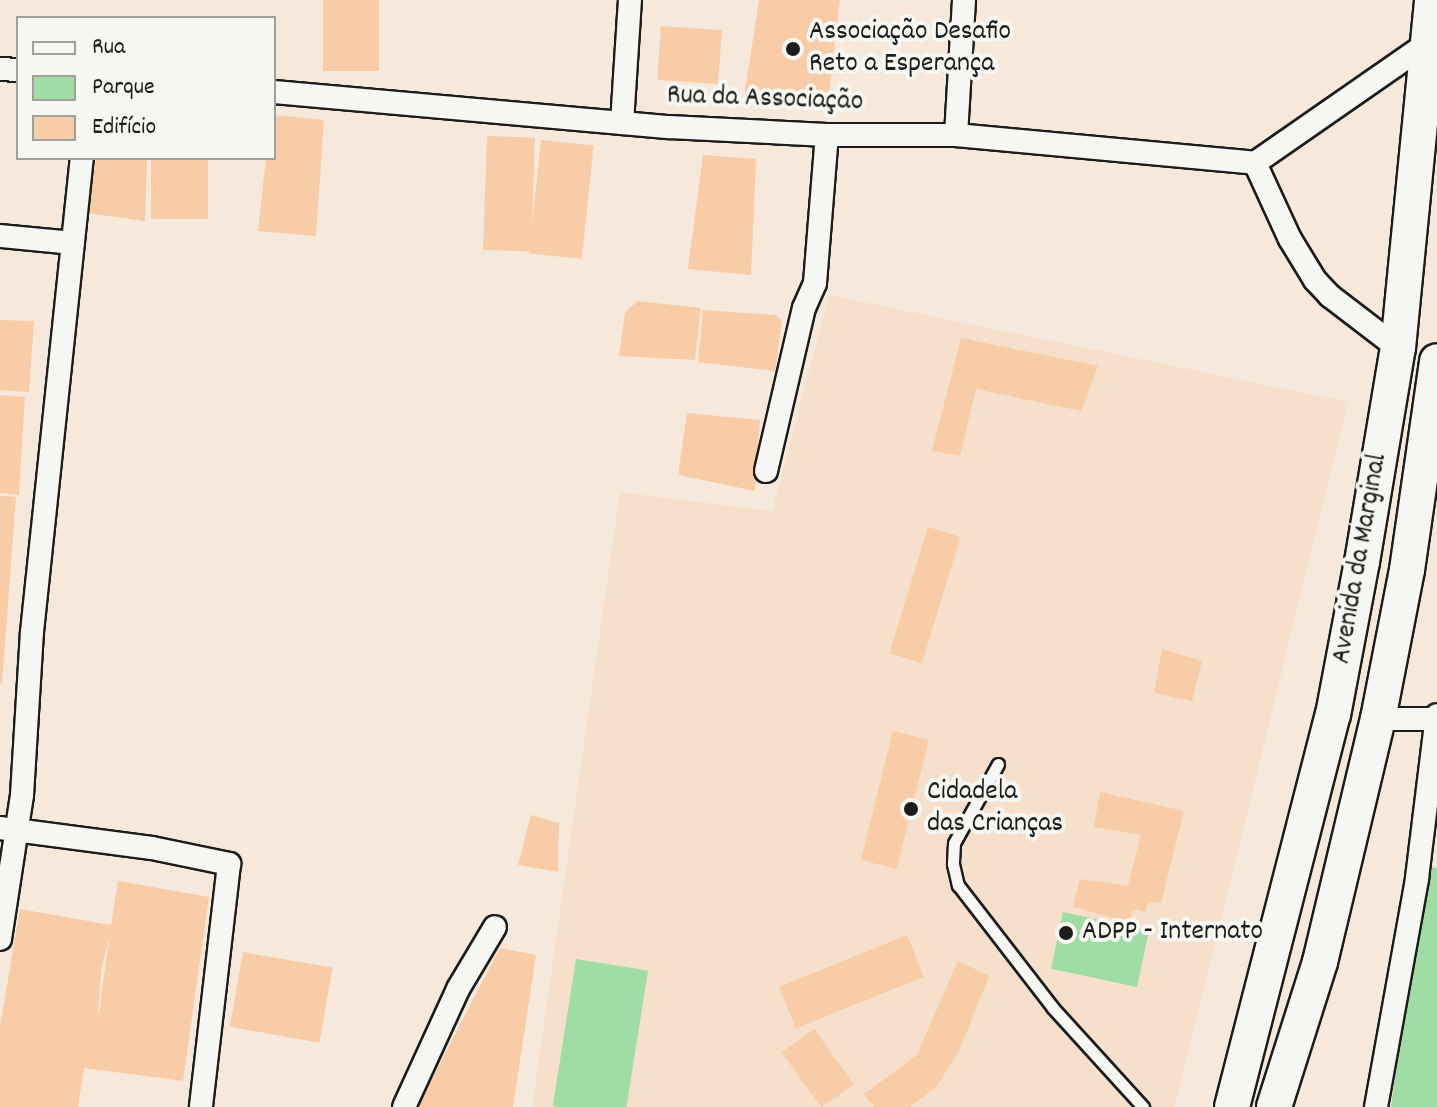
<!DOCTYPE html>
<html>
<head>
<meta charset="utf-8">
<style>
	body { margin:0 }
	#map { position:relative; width:1437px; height:1107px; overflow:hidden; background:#f6e9db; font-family:Dekko,sans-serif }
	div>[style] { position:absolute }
	.built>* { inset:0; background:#f6e0cb }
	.green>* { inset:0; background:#9fdda5; transform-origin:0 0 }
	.building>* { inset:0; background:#f7cca6; transform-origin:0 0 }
	.roads { filter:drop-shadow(2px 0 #1c1c1c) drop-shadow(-2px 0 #1c1c1c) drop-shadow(0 2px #1c1c1c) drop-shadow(0 -2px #1c1c1c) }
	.service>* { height:11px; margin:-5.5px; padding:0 5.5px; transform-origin:5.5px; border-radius:5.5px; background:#f6f6f2 }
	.minor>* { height:22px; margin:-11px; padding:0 11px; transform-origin:11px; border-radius:11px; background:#f6f6f2 }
	.primary>* { height:34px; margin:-17px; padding:0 17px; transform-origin:17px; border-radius:17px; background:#f6f6f2 }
	.dots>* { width:22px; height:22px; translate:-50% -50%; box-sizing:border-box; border:4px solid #f6f6f2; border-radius:50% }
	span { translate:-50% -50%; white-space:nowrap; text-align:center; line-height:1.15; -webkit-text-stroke:8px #f6f6f2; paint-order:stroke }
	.poi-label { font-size:28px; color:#1c1c1c }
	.left { translate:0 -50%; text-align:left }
	.street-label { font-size:28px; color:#1c1c1c }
	.legend { position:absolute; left:16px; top:16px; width:260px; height:144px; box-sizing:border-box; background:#f6f6f2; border:2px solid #9f9f9c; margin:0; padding:10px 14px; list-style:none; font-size:24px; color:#1c1c1c }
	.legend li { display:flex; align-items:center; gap:16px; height:40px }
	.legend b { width:40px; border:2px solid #9f9f9c }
</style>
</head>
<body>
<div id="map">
	<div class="built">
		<div style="clip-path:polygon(829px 295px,1348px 402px,1175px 1107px,532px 1107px,620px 492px,772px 511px)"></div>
	</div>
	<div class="green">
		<div style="clip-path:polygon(1424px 866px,1437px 868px,1437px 1107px,1391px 1107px)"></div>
		<div style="left:1063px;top:912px;width:88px;height:58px;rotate:12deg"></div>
		<div style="left:576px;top:959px;width:73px;height:149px;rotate:9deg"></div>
	</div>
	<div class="building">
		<div style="left:323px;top:0;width:56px;height:71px"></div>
		<div style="clip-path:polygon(759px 0,840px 0,828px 101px,744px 97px)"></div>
		<div style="left:661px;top:26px;width:61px;height:54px;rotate:4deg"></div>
		<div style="clip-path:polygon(274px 115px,324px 120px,316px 236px,258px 231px,266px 158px,274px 158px)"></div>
		<div style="left:487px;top:136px;width:48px;height:114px;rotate:2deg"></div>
		<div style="left:541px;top:140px;width:53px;height:114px;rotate:6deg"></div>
		<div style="clip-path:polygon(703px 155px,756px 159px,751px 275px,688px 269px)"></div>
		<div style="clip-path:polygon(96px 158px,147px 158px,145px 221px,87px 213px)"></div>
		<div style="left:151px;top:158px;width:57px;height:61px"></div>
		<div style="clip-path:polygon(637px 301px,701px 308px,695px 360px,619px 356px,625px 313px)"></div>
		<div style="clip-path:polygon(703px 310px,776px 315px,782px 321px,775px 371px,698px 362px)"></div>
		<div style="clip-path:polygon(0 320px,34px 321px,29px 392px,0 390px)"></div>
		<div style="clip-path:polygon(961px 338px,1098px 366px,1081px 411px,976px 389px,960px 456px,932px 451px)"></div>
		<div style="clip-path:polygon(0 395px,25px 397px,19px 495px,0 493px)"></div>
		<div style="clip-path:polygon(687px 413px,760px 420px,755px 491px,678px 475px)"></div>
		<div style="clip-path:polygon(0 496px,16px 497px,2px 684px,0 684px)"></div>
		<div style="left:928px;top:527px;width:34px;height:132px;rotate:17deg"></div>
		<div style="clip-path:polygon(1162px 649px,1202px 661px,1192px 701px,1154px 693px)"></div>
		<div style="left:893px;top:731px;width:37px;height:133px;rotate:14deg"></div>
		<div style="clip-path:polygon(1100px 792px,1184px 811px,1161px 903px,1148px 902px,1145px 912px,1133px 909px,1129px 922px,1073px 907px,1080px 879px,1128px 886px,1141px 835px,1094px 827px)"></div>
		<div style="clip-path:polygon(531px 815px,559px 823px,558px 872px,518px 865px)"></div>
		<div style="clip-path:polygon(evenodd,118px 881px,209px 897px,183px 1081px,84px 1068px,78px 1107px,0 1107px,0 1027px,20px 909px,111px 925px,118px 881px,110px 933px,99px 1012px,98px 1012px,101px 971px,110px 933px)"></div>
		<div style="left:907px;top:935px;width:45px;height:138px;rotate:68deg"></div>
		<div style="clip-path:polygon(500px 948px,536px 955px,513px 1107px,417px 1107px)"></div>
		<div style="left:243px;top:952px;width:91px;height:76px;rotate:10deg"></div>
		<div style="clip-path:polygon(958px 961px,989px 976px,959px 1051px,937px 1086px,910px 1107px,874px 1107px,864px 1094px,917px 1055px)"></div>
		<div style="left:814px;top:1029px;width:68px;height:40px;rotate:54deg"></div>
	</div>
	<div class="roads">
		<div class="service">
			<div style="left:998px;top:764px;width:90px;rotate:119.1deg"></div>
			<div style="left:954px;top:843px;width:21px;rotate:93deg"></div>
			<div style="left:953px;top:864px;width:22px;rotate:77deg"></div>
			<div style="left:958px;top:885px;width:155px;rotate:52.3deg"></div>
			<div style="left:1053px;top:1008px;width:134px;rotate:47.7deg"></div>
		</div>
		<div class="minor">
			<div style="left:0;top:69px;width:18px;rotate:3deg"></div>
			<div style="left:274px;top:92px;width:397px;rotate:5.1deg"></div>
			<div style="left:669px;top:127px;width:158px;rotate:2.9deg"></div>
			<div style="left:827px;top:135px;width:129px"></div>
			<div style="left:956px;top:135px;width:300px;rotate:5.3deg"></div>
			<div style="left:622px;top:123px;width:123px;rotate:-86.3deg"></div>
			<div style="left:956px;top:135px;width:135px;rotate:-86.6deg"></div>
			<div style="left:1255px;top:163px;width:84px;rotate:65.3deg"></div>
			<div style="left:1290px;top:239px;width:48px;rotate:58.6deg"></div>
			<div style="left:1315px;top:280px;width:22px;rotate:47deg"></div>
			<div style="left:1330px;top:296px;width:86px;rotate:37.4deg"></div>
			<div style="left:1255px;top:163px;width:212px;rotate:-34.8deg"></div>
			<div style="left:0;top:236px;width:73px;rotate:5.5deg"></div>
			<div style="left:766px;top:471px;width:167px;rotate:-76.9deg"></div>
			<div style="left:804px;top:308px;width:27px;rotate:-66deg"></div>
			<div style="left:815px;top:283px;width:148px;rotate:-85.4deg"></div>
			<div style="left:1378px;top:719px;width:59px"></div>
			<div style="left:0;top:828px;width:153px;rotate:7.5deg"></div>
			<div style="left:152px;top:848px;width:79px;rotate:11.7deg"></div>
			<div style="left:229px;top:864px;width:245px;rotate:96.6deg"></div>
			<div style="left:0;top:939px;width:146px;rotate:-81.3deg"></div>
			<div style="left:22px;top:795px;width:163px;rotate:-86.5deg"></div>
			<div style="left:32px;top:632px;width:477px;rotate:-84deg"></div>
			<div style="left:404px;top:1107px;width:130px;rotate:-65.4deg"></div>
			<div style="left:458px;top:989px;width:72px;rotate:-59.2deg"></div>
			<div style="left:1376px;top:1107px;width:233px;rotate:-79.8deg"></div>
			<div style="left:1417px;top:878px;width:164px;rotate:-83deg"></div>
		</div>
		<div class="primary">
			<div style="left:1232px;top:1107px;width:405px;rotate:-75.6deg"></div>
			<div style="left:1333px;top:715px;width:156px;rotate:-79.3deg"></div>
			<div style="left:1362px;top:562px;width:217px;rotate:-80.5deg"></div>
			<div style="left:1398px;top:348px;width:350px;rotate:-84.4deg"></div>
			<div style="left:1274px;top:1107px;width:152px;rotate:-72.4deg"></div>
			<div style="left:1320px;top:962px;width:250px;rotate:-76.6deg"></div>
			<div style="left:1378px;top:719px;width:152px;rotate:-79deg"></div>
			<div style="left:1407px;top:570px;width:211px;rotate:-81.8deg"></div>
		</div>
	</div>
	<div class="dots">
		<div style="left:793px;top:49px;background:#1c1c1c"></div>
		<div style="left:911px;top:809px;background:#1c1c1c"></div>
		<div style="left:1066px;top:933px;background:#1c1c1c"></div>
	</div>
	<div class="poi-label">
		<span class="left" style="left:809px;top:49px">Associação Desafio<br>Reto a Esperança</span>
		<span class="left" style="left:927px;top:809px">Cidadela<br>das Crianças</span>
		<span class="left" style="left:1082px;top:933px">ADPP - Internato</span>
	</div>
	<div class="street-label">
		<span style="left:765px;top:100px;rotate:2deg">Rua da Associação</span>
		<span style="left:1361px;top:559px;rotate:-80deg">Avenida da Marginal</span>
	</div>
	<ul class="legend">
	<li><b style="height:10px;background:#f6f6f2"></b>Rua</li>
	<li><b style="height:22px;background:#9fdda5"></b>Parque</li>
	<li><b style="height:22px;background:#f7cca6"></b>Edifício</li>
	</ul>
</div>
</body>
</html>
